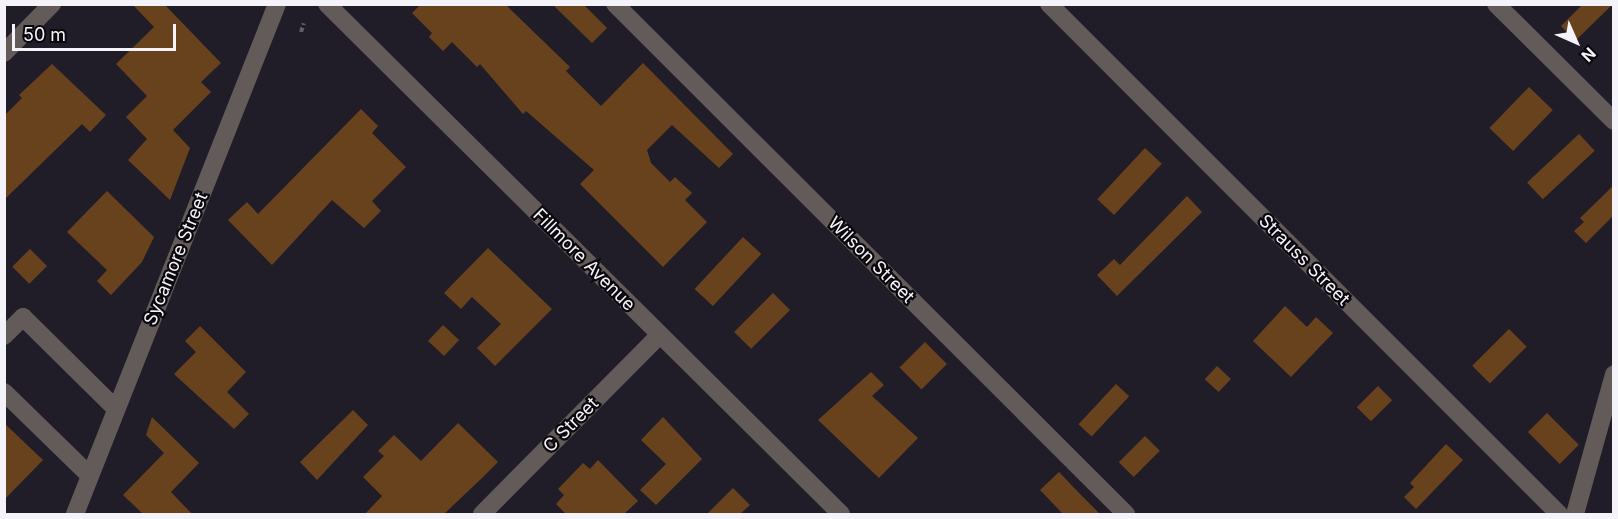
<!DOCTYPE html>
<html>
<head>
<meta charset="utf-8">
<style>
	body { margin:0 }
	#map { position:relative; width:1618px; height:519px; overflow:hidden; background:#211d28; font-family:Inter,sans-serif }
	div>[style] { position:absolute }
	.building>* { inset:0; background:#68421d; transform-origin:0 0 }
	.path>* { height:4px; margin-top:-2px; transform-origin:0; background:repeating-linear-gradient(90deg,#635f69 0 4.5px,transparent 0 7.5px) }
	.minor>* { height:18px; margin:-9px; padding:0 9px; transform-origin:9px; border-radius:9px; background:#625b5a }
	span { translate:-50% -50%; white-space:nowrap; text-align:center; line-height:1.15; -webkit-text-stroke:4.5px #0a080d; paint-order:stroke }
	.street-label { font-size:18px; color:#f5f3fa }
	.frame { position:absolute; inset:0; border:6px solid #f5f3fa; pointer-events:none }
	.north { position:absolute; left:1546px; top:12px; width:60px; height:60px; -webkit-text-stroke:4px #0a080d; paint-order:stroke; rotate:135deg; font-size:16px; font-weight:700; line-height:24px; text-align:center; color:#f5f3fa }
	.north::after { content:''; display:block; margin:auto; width:21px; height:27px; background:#f5f3fa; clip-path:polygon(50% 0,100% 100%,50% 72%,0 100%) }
	.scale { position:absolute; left:12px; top:24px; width:164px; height:27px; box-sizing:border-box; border:3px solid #f5f3fa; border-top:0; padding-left:8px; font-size:18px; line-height:21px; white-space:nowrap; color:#f5f3fa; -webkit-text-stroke:4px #0a080d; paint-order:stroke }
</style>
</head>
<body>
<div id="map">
	<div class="building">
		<div style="clip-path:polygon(132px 4px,164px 4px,221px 63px,201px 82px,211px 92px,173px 130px,190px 148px,170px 200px,128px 160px,147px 139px,126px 117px,147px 96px,116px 64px,154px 27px)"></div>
		<div style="clip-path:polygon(421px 4px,505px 4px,570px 67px,566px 71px,601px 106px,643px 63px,733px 154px,719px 168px,672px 125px,647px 150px,651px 163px,670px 182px,675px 177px,692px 193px,685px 200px,707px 222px,663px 267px,580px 184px,594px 170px,526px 111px,523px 114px,480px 64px,477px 67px,452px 42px,443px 51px,429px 37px,432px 33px,412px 13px)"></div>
		<div style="clip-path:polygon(552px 4px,583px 4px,607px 28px,592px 43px)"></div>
		<div style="clip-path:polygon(1583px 4px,1613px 4px,1575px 41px,1561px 26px)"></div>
		<div style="clip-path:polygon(52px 64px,106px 115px,90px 132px,82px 124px,4px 200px,4px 116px,22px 98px,19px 95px)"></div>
		<div style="left:1529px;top:87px;width:33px;height:57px;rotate:44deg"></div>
		<div style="clip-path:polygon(361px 109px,378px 126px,372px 133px,406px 167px,372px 201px,381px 211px,364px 228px,332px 200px,272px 265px,228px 220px,247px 202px,258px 214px)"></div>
		<div style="left:1579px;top:134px;width:23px;height:71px;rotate:47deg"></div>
		<div style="left:1145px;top:148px;width:23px;height:70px;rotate:43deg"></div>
		<div style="clip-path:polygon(1614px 185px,1614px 215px,1586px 243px,1574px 231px,1584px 222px,1580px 218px)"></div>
		<div style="clip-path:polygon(107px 191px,154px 237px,142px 262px,111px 295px,97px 281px,107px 270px,67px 232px)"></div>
		<div style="clip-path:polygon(1187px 196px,1202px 212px,1117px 296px,1097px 275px,1114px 259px,1120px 265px)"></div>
		<div style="left:743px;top:237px;width:25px;height:71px;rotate:43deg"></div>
		<div style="clip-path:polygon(488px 248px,552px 309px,495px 366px,477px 348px,501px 324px,472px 297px,461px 309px,444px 293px)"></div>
		<div style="left:30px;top:249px;width:24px;height:25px;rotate:45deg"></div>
		<div style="left:773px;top:293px;width:24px;height:55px;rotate:45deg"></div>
		<div style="clip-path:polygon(1285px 306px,1307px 327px,1316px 317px,1333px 333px,1291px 377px,1253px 341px)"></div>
		<div style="left:443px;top:325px;width:22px;height:22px;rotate:43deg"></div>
		<div style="clip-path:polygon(200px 326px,246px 372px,227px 392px,249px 414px,234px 429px,174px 374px,196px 352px,185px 341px)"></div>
		<div style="left:1509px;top:329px;width:25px;height:52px;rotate:45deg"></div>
		<div style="left:925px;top:342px;width:31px;height:36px;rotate:45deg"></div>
		<div style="left:1217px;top:366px;width:19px;height:18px;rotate:43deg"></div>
		<div style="clip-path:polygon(871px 372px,884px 385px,872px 396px,918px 438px,879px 478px,818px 420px)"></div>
		<div style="left:1116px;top:384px;width:18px;height:55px;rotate:43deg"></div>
		<div style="left:1378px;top:386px;width:20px;height:30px;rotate:45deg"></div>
		<div style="clip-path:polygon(353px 410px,368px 425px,317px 480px,300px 462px)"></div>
		<div style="left:1547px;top:413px;width:45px;height:27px;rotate:45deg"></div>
		<div style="clip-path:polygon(152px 417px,199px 463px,171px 492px,192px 514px,143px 514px,123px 495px,164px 453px,146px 435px)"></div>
		<div style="clip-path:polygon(663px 417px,702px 459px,656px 505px,640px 490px,666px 464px,641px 440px)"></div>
		<div style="clip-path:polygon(4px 423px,43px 460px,4px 500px)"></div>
		<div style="clip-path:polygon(458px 423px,498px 462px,482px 478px,444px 514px,365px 514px,382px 496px,363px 477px,384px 456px,378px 451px,394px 435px,421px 461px)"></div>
		<div style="left:1145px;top:436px;width:21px;height:37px;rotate:45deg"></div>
		<div style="clip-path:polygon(1446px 444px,1463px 460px,1416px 509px,1404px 497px,1414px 487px,1410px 483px)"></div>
		<div style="clip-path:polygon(598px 460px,638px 501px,624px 514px,566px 514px,556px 504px,564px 495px,558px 489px,583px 463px,590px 469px)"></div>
		<div style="clip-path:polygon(1059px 472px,1079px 493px,1100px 514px,1063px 514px,1040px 490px)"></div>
		<div style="clip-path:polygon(733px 488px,750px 505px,740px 514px,707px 514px)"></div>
	</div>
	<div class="path">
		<div style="left:301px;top:32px;width:9px;rotate:-72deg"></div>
	</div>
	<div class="minor">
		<div style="left:327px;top:4px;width:724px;rotate:44.78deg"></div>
		<div style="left:615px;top:4px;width:722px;rotate:44.94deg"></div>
		<div style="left:1049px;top:4px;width:721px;rotate:45deg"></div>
		<div style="left:1496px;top:4px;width:166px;rotate:44.8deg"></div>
		<div style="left:4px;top:53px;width:69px;rotate:-45.6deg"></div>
		<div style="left:4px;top:336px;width:27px;rotate:-45deg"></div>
		<div style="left:23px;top:317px;width:131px;rotate:44.7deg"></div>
		<div style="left:4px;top:392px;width:120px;rotate:44.3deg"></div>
		<div style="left:75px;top:514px;width:549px;rotate:-68.39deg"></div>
		<div style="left:482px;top:514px;width:252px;rotate:-45.2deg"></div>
		<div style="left:1575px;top:514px;width:145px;rotate:-74.4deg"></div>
	</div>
	<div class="street-label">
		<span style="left:176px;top:259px;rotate:-68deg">Sycamore Street</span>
		<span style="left:584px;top:260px;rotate:45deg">Fillmore Avenue</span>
		<span style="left:871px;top:260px;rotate:45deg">Wilson Street</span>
		<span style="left:1304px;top:260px;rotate:45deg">Strauss Street</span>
		<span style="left:571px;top:425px;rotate:-45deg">C Street</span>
	</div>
	<div class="frame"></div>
	<div class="north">N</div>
	<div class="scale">50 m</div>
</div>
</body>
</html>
